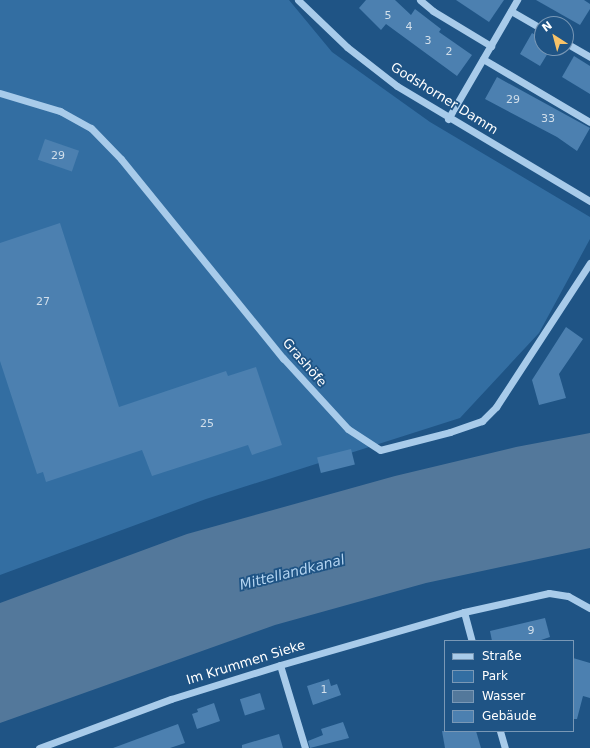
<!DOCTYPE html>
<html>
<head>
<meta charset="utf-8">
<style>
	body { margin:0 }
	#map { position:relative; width:590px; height:748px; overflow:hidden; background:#1f5485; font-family:"DejaVu Sans",sans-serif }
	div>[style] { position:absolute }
	.green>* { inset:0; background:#336ea2 }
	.water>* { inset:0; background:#53789b }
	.building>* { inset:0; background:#4c80b0; transform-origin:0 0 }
	.minor>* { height:7px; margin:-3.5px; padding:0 3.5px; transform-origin:3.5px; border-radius:3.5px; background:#a8cbea }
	span { translate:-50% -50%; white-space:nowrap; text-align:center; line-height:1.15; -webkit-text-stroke:3.5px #1f5485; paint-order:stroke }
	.number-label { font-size:11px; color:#d2dfeb }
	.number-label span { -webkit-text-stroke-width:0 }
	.street-label { font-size:13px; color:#fff }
	.water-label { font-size:14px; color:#b3d4f1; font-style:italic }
	.legend { position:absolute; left:444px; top:640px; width:130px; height:92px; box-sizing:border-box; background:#1f5485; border:1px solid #7998b6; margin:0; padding:5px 7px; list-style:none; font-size:12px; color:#fff }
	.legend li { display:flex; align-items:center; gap:8px; height:20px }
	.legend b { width:20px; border:1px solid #7998b6 }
	.north { position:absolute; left:534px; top:16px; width:40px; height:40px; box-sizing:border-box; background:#1f5485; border:1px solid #7998b6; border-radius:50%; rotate:324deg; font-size:11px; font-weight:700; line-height:16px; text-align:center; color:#fff }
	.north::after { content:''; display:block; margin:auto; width:14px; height:18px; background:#f8c368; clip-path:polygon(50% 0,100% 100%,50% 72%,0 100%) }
</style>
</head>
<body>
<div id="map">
	<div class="green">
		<div style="clip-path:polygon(0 0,289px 0,332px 52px,430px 122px,590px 217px,590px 239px,539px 333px,460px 418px,206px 499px,0 575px)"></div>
	</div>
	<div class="water">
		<div style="clip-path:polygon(590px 433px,590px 548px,426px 583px,275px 625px,0 723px,0 603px,187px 534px,395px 476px,516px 447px)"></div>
	</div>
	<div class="building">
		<div style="clip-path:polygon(366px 0,395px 0,411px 15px,415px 9px,441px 29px,439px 32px,472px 55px,457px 76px,386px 24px,381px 30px,359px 8px)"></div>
		<div style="clip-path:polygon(456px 0,504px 0,489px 22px)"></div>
		<div style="clip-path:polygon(536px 0,584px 0,590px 4px,590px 9px,580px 25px)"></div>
		<div style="clip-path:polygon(532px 33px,542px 39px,542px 48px,551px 48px,540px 66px,520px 54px)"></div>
		<div style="clip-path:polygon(574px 56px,590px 66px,590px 94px,562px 77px)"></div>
		<div style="clip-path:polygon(497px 77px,590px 128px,577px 151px,557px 137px,485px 99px)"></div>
		<div style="left:45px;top:139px;width:36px;height:22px;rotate:19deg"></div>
		<div style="clip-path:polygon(60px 223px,119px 407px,226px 371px,228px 376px,256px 367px,282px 445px,252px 455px,248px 445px,152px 476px,142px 450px,46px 482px,43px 472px,37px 474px,0 361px,0 243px)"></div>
		<div style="clip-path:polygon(566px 327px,583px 339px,559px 374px,566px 398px,539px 405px,532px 380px)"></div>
		<div style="left:351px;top:449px;width:16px;height:35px;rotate:76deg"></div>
		<div style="clip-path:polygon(545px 618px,550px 637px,538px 641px,492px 641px,490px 631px)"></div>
		<div style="clip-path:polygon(573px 658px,590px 663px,590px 698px,583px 696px,577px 719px,573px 719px)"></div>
		<div style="clip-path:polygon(329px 679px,331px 686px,337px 684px,341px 695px,313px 705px,307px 686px)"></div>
		<div style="left:260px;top:693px;width:17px;height:21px;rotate:73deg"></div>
		<div style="clip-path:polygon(214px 703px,220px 721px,197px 729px,192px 714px,198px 712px,197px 709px)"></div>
		<div style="clip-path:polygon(343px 722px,349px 738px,310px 748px,308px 741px,323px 735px,321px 729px)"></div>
		<div style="clip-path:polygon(178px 724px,185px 743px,170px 748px,113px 748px)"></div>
		<div style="clip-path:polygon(442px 731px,476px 731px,481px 748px,445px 748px)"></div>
		<div style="clip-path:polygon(279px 734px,283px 748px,242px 748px,242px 745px)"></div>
	</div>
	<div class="minor">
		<div style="left:298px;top:0;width:68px;rotate:43.8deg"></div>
		<div style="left:347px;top:47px;width:63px;rotate:38deg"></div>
		<div style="left:397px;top:86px;width:225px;rotate:30.8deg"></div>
		<div style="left:420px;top:0;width:17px;rotate:40deg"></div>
		<div style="left:433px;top:11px;width:68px;rotate:31.1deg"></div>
		<div style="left:511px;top:11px;width:36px;rotate:30deg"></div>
		<div style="left:566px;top:43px;width:28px;rotate:30deg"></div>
		<div style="left:483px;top:59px;width:124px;rotate:30.5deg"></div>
		<div style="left:0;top:93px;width:63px;rotate:16.7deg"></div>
		<div style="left:60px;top:111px;width:35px;rotate:29deg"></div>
		<div style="left:91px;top:128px;width:43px;rotate:45.9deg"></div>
		<div style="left:121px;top:159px;width:257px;rotate:50.9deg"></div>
		<div style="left:283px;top:358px;width:96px;rotate:47.5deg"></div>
		<div style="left:348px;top:429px;width:38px;rotate:33deg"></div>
		<div style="left:380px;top:450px;width:72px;rotate:-14.4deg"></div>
		<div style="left:450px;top:432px;width:34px;rotate:-19deg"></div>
		<div style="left:482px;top:421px;width:20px;rotate:-45deg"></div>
		<div style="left:496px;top:407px;width:172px;rotate:-56.9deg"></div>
		<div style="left:448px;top:119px;width:138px;rotate:-59.9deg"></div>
		<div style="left:464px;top:612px;width:30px;rotate:75deg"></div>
		<div style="left:280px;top:665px;width:87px;rotate:73.2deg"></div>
		<div style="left:500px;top:731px;width:18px;rotate:74deg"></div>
		<div style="left:39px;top:748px;width:141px;rotate:-20.4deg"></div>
		<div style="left:171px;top:699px;width:114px;rotate:-17.3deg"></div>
		<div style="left:280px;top:665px;width:191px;rotate:-16.1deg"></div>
		<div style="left:464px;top:612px;width:87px;rotate:-12.6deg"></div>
		<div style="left:549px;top:593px;width:19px;rotate:9deg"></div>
		<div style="left:568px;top:596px;width:25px;rotate:29deg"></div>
	</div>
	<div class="number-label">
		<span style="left:388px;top:16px">5</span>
		<span style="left:409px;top:27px">4</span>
		<span style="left:428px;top:41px">3</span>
		<span style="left:449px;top:52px">2</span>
		<span style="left:513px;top:100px">29</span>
		<span style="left:548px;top:119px">33</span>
		<span style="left:58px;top:156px">29</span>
		<span style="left:43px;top:302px">27</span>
		<span style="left:207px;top:424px">25</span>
		<span style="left:531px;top:631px">9</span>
		<span style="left:324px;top:690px">1</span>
	</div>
	<div class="street-label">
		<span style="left:444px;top:99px;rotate:32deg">Godshorner Damm</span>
		<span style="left:304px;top:363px;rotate:49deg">Grashöfe</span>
		<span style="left:246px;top:663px;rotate:-17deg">Im Krummen Sieke</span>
	</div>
	<div class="water-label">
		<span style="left:292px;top:572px;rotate:-14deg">Mittellandkanal</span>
	</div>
	<ul class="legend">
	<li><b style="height:5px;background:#a8cbea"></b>Straße</li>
	<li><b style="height:11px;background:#336ea2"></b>Park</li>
	<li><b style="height:11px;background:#53789b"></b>Wasser</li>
	<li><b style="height:11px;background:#4c80b0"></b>Gebäude</li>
	</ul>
	<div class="north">N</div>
</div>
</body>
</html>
